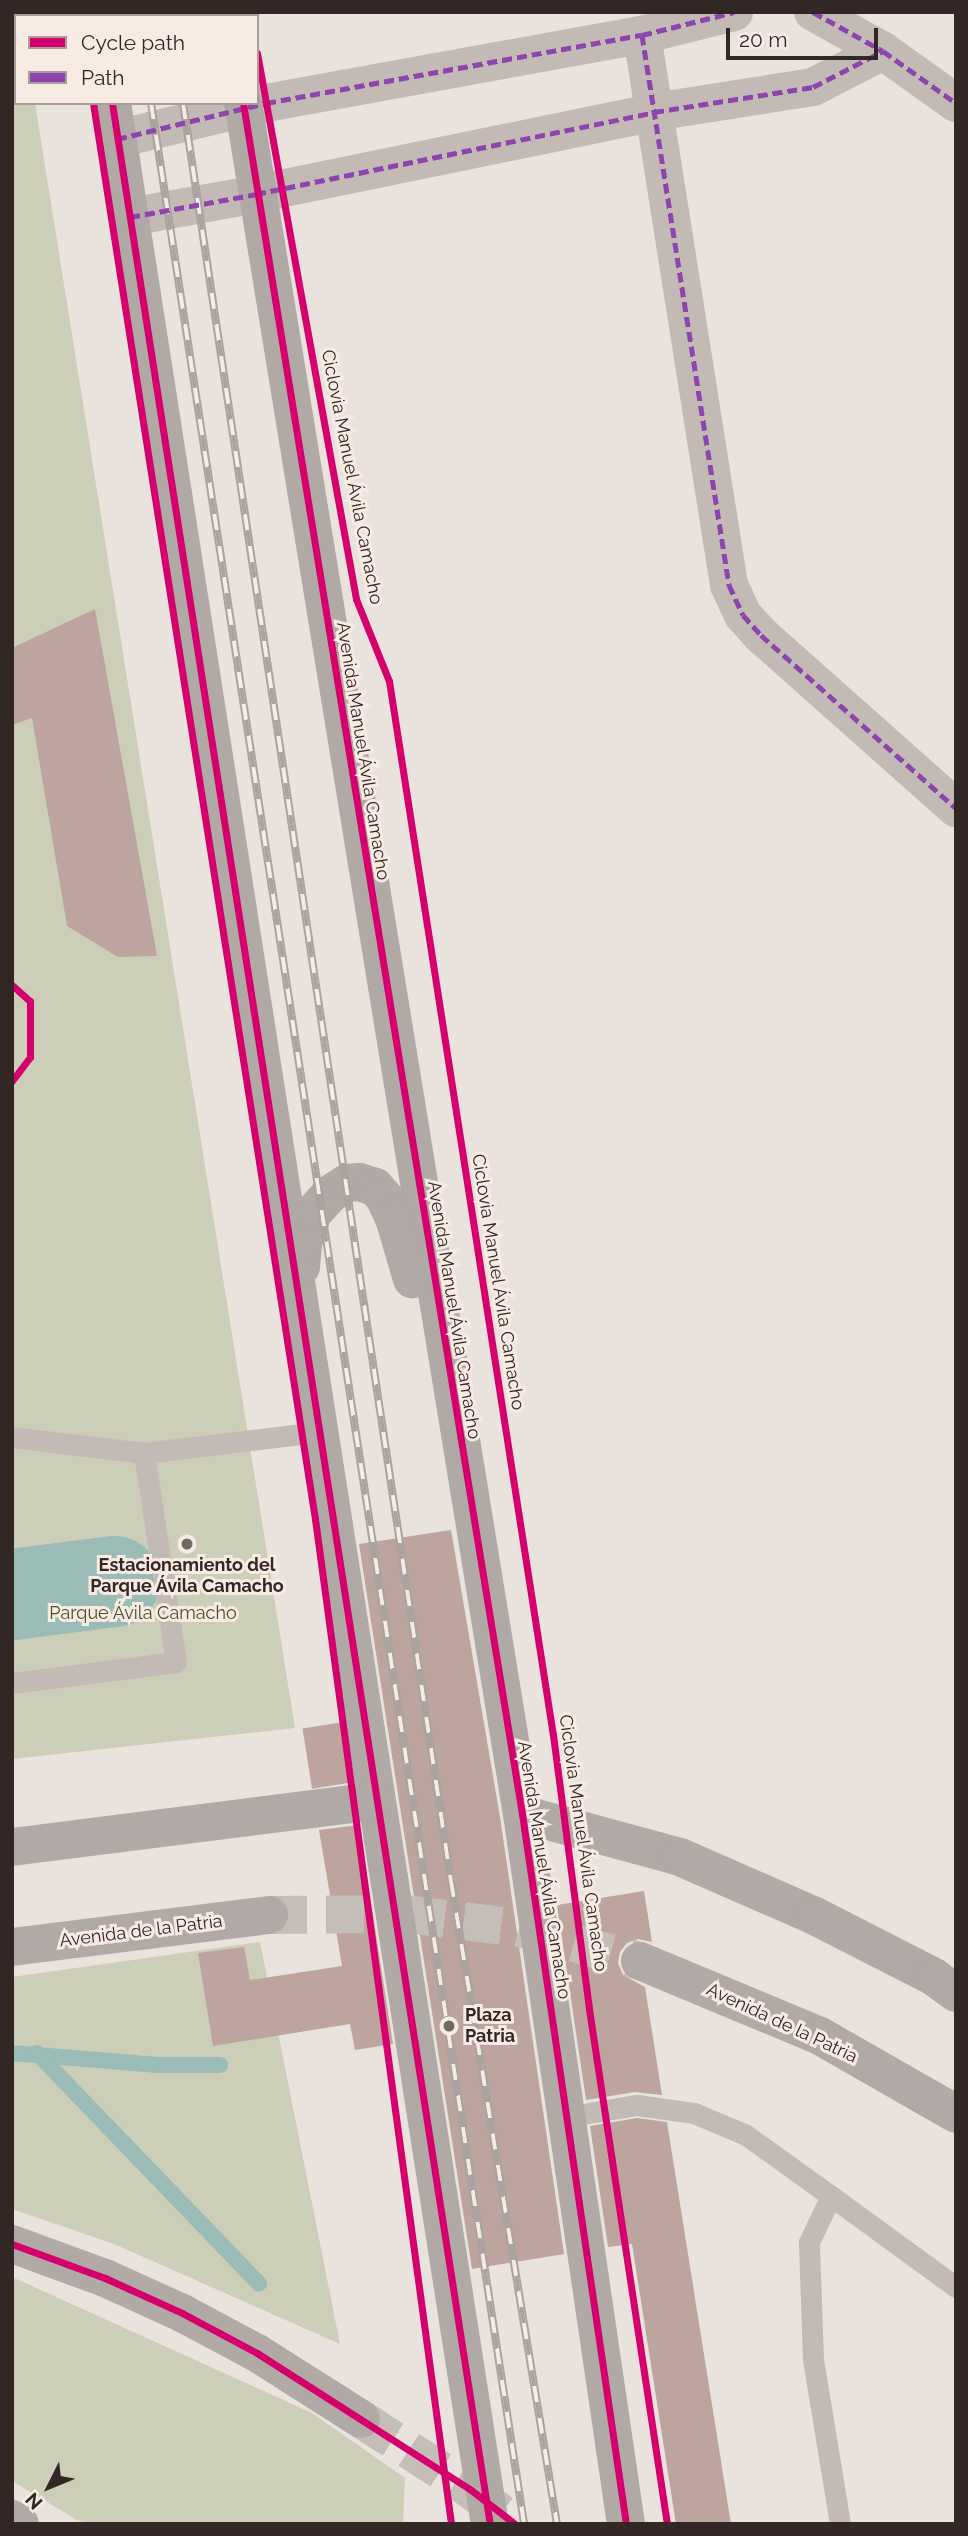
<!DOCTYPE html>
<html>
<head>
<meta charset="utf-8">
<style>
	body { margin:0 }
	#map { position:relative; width:968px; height:2536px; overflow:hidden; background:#eae2dd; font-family:Raleway,sans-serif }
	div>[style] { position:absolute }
	.green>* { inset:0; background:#cdceb7 }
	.water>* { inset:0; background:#9abcb6 }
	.stream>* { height:16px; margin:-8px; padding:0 8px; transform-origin:8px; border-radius:8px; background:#9abcb6 }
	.river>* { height:91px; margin:-45.5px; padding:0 45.5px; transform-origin:45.5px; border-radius:45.5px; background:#9abcb6 }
	.building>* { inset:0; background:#bda49f; transform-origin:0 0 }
	.primary-tunnel>* { height:38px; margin-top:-19px; transform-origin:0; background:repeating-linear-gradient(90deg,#c5bdb8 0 38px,transparent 0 57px) }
	.lane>* { height:21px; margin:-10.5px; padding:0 10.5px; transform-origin:10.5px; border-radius:10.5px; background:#c3bab6 }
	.street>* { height:38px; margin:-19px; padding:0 19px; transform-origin:19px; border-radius:19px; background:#c3bab6 }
	.primary>* { height:38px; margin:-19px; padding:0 19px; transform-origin:19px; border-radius:19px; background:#b1a9a6 }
	.rail>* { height:8px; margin-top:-4px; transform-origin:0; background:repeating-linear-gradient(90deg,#f8ebe3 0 16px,#aaa3a0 0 32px); box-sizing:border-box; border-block:2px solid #aaa3a0 }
	.quiet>* { height:5px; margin-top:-2.5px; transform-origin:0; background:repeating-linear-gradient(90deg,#8e44ad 0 10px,transparent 0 15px) }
	.cycleway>* { height:7px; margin:-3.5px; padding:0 3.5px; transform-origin:3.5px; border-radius:3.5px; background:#d6006c }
	.dots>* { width:19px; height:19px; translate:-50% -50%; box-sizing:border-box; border:4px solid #f8ebe3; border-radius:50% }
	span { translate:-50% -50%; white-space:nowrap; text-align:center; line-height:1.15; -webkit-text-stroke:6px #f8ebe3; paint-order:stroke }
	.street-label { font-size:18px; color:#322725 }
	.poi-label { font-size:18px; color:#322725; font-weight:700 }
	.left { translate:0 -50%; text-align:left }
	.park-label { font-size:18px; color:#47502a }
	.frame { position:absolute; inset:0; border:14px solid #322725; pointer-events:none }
	.legend { position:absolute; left:14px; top:14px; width:245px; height:91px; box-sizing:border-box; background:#f8ebe3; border:2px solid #a99d97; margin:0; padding:9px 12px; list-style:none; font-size:21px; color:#322725 }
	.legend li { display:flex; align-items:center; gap:14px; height:35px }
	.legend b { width:35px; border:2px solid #a99d97 }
	.north { position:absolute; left:14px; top:2452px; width:70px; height:70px; -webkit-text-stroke:5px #f8ebe3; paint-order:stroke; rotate:227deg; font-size:19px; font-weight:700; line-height:28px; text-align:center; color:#322725 }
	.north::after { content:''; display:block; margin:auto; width:24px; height:32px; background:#322725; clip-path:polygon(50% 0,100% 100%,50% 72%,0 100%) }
	.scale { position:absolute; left:726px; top:28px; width:152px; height:32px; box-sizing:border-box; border:4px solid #322725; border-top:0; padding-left:9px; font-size:21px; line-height:24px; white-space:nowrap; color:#322725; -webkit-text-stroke:5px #f8ebe3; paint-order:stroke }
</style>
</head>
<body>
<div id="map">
	<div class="green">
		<div style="clip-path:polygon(12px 12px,20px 12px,21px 16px,16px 16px,16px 103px,35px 103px,295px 1728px,12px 1759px)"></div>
		<div style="clip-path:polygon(260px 1942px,340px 2344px,114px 2244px,12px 2209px,12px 1977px)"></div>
		<div style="clip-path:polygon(12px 2277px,312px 2413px,405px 2478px,403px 2524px,92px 2524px,77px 2520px,12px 2481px)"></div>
	</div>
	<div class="water">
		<div style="clip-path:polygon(45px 1557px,66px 1587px,48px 1601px,12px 1606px,12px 1561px)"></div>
	</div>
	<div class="stream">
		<div style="left:12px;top:2053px;width:147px;rotate:4.7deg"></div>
		<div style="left:159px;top:2065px;width:61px"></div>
		<div style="left:37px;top:2053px;width:320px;rotate:46.1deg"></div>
	</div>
	<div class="river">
		<div style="left:12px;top:1594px;width:103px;rotate:-7.3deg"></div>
	</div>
	<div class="building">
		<div style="clip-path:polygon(95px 609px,157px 956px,118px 957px,67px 926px,32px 718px,12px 725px,12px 648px)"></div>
		<div style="clip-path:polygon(451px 1530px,500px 1817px,564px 2254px,472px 2269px,359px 1544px)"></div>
		<div style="left:343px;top:1722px;width:61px;height:41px;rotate:81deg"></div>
		<div style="clip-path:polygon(359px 1825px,393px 2044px,355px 2050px,350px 2024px,213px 2046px,198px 1953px,244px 1947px,250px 1980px,342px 1966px,319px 1830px)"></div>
		<div style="clip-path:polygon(644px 1891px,652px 1942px,638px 1939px,627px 1943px,620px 1952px,618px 1963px,623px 1975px,645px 1987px,662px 2095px,635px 2092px,586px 2100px,557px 1905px)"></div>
		<div style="clip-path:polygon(637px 2118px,667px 2122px,731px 2524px,676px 2524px,632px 2244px,608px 2247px,590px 2126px)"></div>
	</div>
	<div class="primary-tunnel">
		<div style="left:269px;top:1915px;width:138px;rotate:-0.4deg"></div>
		<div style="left:407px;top:1914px;width:113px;rotate:7.1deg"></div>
		<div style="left:519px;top:1928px;width:125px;rotate:15.3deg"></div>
		<div style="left:361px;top:2419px;width:131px;rotate:32.8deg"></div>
		<div style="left:471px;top:2490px;width:56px;rotate:37.7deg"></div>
	</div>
	<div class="lane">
		<div style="left:12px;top:1437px;width:133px;rotate:6.9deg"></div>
		<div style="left:144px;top:1453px;width:211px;rotate:81.3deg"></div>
		<div style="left:176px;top:1662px;width:165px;rotate:172.7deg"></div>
		<div style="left:144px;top:1453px;width:175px;rotate:-6.9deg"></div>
		<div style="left:565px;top:2117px;width:73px;rotate:-9.5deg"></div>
		<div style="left:637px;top:2105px;width:58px;rotate:8deg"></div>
		<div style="left:694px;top:2113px;width:56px;rotate:22.9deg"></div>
		<div style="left:746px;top:2135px;width:105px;rotate:35.7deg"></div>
		<div style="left:840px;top:2524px;width:167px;rotate:-99.3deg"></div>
		<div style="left:813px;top:2359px;width:117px;rotate:-92deg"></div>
		<div style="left:809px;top:2242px;width:51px;rotate:-64.4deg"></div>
		<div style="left:831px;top:2196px;width:155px;rotate:36.1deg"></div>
	</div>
	<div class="street">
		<div style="left:813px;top:12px;width:80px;rotate:29.1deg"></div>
		<div style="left:883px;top:51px;width:90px;rotate:35.5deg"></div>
		<div style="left:642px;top:35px;width:557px;rotate:81.01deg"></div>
		<div style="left:729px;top:585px;width:33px;rotate:65deg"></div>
		<div style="left:743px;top:615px;width:27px;rotate:48deg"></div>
		<div style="left:761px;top:635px;width:261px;rotate:41.6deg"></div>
		<div style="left:117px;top:139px;width:153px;rotate:-13.6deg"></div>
		<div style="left:266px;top:103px;width:382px;rotate:-10.3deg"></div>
		<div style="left:642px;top:35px;width:95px;rotate:-14deg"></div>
		<div style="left:130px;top:217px;width:128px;rotate:-10.3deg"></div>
		<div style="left:256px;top:194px;width:406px;rotate:-11.6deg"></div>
		<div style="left:654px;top:112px;width:161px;rotate:-8.9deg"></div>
		<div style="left:813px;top:87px;width:79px;rotate:-27.2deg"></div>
	</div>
	<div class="primary">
		<div style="left:98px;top:12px;width:4px;rotate:90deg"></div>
		<div style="left:228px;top:12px;width:4px;rotate:76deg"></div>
		<div style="left:112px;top:103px;width:2450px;rotate:81.13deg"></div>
		<div style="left:243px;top:103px;width:1734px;rotate:80.74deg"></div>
		<div style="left:522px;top:1814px;width:718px;rotate:81.67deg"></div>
		<div style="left:301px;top:1267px;width:24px;rotate:-85deg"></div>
		<div style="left:303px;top:1243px;width:32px;rotate:-72deg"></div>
		<div style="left:313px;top:1213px;width:25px;rotate:-48deg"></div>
		<div style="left:330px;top:1194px;width:20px;rotate:-33deg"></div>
		<div style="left:347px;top:1183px;width:12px;rotate:-5deg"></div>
		<div style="left:359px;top:1182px;width:17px;rotate:17deg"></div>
		<div style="left:375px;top:1187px;width:13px;rotate:48deg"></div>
		<div style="left:384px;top:1197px;width:23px;rotate:65deg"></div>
		<div style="left:394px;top:1218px;width:64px;rotate:73.6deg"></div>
		<div style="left:522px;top:1814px;width:164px;rotate:15.2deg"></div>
		<div style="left:680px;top:1857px;width:145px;rotate:23.6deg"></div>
		<div style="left:813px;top:1915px;width:136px;rotate:27.1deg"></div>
		<div style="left:934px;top:1977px;width:27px;rotate:36deg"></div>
		<div style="left:12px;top:1847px;width:366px;rotate:-7.2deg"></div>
		<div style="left:12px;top:1947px;width:259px;rotate:-7.1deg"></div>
		<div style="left:640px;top:1961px;width:195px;rotate:22.6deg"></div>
		<div style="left:820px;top:2036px;width:157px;rotate:29.8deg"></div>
		<div style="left:12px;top:2244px;width:99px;rotate:20.1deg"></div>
		<div style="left:105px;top:2278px;width:85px;rotate:24.4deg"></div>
		<div style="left:182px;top:2313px;width:85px;rotate:28.1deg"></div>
		<div style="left:257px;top:2353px;width:123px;rotate:32.4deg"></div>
		<div style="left:12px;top:2519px;width:9px;rotate:32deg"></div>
	</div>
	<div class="rail">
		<div style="left:137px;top:12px;width:4px;rotate:90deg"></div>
		<div style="left:170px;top:12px;width:4px;rotate:90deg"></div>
		<div style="left:151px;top:103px;width:2450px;rotate:81.24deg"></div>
		<div style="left:183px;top:103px;width:1798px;rotate:81.43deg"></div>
		<div style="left:451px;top:1881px;width:652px;rotate:80.64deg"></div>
	</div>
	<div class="quiet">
		<div style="left:813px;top:12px;width:80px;rotate:29.1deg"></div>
		<div style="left:883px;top:51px;width:90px;rotate:35.5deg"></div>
		<div style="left:642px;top:35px;width:557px;rotate:81.01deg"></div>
		<div style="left:729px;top:585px;width:33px;rotate:65deg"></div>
		<div style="left:743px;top:615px;width:27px;rotate:48deg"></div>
		<div style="left:761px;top:635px;width:261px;rotate:41.6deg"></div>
		<div style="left:117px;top:139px;width:153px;rotate:-13.6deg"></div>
		<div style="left:266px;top:103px;width:382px;rotate:-10.3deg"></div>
		<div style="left:642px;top:35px;width:95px;rotate:-14deg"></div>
		<div style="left:130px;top:217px;width:128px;rotate:-10.3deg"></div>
		<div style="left:256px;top:194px;width:406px;rotate:-11.6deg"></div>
		<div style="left:654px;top:112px;width:161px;rotate:-8.9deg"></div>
		<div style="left:813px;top:87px;width:79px;rotate:-27.2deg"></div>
	</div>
	<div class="cycleway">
		<div style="left:257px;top:53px;width:555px;rotate:79.72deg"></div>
		<div style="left:356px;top:599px;width:88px;rotate:68.1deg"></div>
		<div style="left:389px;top:681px;width:1067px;rotate:81.16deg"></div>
		<div style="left:553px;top:1735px;width:276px;rotate:82.5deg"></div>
		<div style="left:589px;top:2009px;width:521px;rotate:81.39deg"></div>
		<div style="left:93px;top:103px;width:1433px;rotate:81.09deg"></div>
		<div style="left:315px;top:1519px;width:1014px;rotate:82.29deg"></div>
		<div style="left:112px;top:103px;width:2450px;rotate:81.13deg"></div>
		<div style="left:243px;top:103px;width:1734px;rotate:80.74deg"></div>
		<div style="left:522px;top:1814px;width:718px;rotate:81.67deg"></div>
		<div style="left:12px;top:985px;width:24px;rotate:42deg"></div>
		<div style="left:30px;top:1001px;width:56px;rotate:90deg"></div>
		<div style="left:30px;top:1057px;width:30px;rotate:127deg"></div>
		<div style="left:12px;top:2244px;width:99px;rotate:20.1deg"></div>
		<div style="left:105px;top:2278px;width:85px;rotate:24.4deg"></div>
		<div style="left:182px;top:2313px;width:85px;rotate:28.1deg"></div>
		<div style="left:257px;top:2353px;width:254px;rotate:32.6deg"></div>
		<div style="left:471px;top:2490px;width:56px;rotate:37.7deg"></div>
	</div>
	<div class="dots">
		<div style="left:187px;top:1544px;background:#726865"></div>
		<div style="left:449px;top:2026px;background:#726865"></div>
	</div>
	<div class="street-label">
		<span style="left:352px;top:477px;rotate:79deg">Ciclovia Manuel Ávila Camacho</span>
		<span style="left:363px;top:751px;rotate:81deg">Avenida Manuel Ávila Camacho</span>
		<span style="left:498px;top:1282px;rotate:81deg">Ciclovia Manuel Ávila Camacho</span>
		<span style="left:454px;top:1310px;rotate:81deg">Avenida Manuel Ávila Camacho</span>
		<span style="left:583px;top:1843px;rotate:82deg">Ciclovia Manuel Ávila Camacho</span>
		<span style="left:544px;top:1870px;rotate:81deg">Avenida Manuel Ávila Camacho</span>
		<span style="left:141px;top:1931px;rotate:-7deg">Avenida de la Patria</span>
		<span style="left:782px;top:2023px;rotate:25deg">Avenida de la Patria</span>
	</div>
	<div class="poi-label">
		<span style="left:187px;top:1576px">Estacionamiento del<br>Parque Ávila Camacho</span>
		<span class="left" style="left:465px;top:2026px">Plaza<br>Patria</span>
	</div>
	<div class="park-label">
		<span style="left:143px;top:1613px">Parque Ávila Camacho</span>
	</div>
	<div class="frame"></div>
	<ul class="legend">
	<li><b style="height:9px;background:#d6006c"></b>Cycle path</li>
	<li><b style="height:9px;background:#8e44ad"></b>Path</li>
	</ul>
	<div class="north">N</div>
	<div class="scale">20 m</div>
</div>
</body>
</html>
